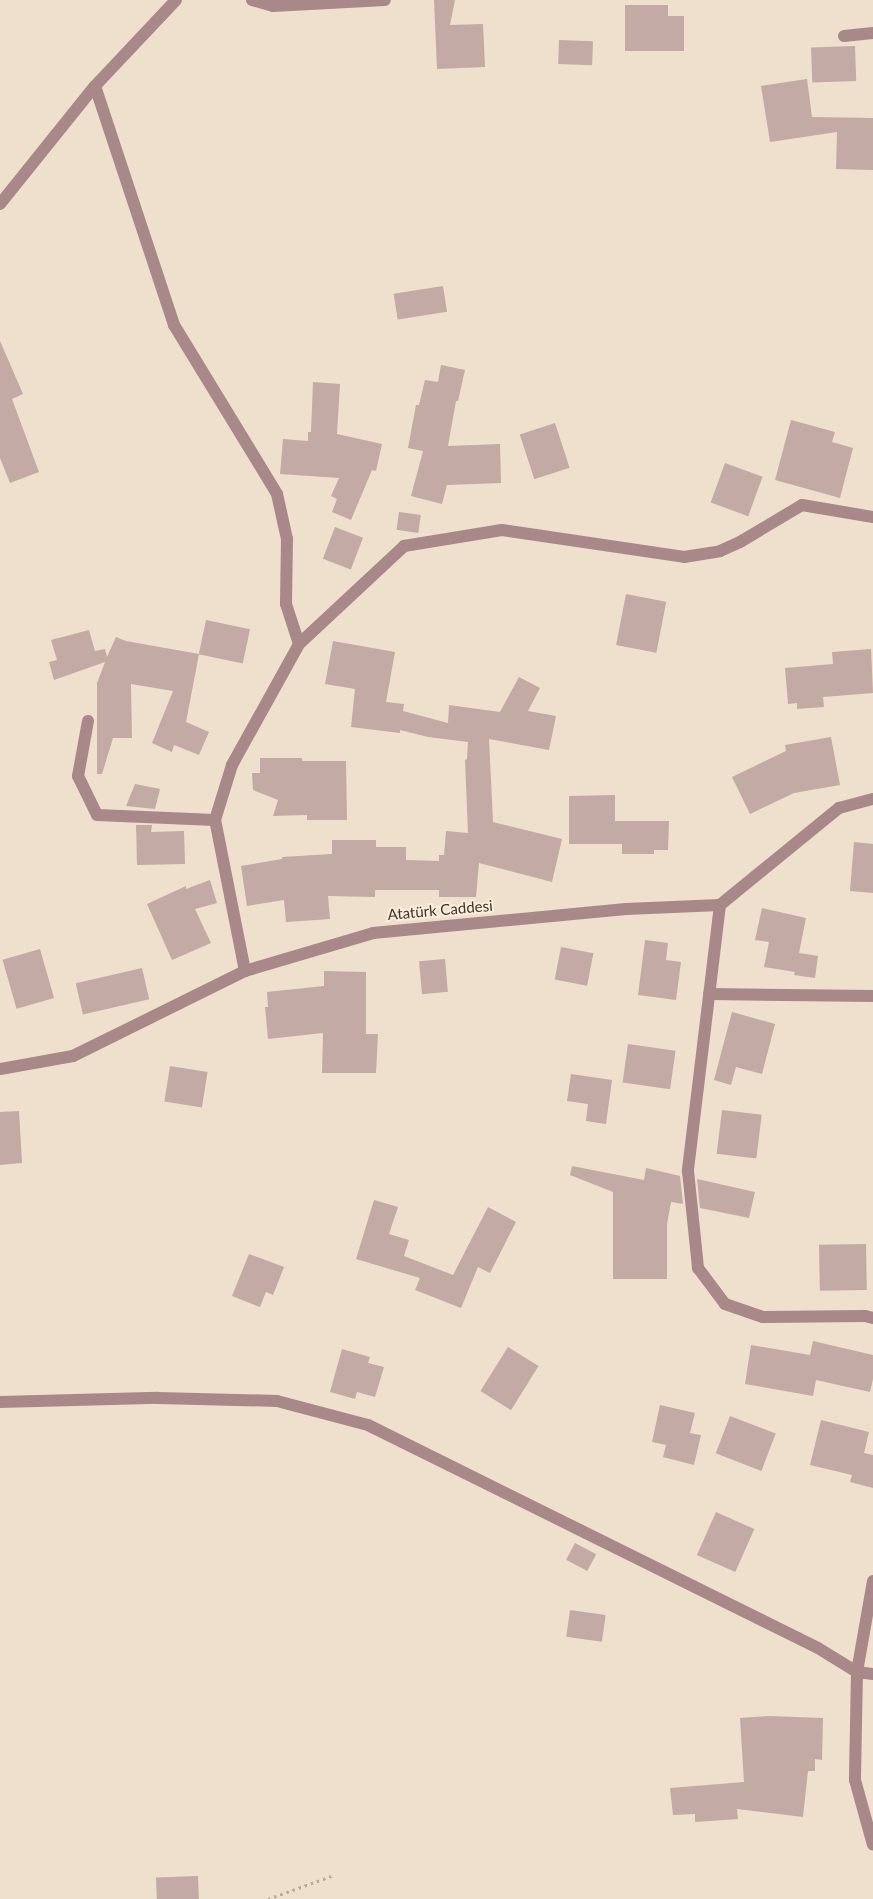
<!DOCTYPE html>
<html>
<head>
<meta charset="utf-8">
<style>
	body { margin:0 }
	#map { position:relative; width:873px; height:1899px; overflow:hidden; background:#eee0cd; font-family:Lato,sans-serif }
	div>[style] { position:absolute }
	.building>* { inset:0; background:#c3aaa4; transform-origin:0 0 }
	.path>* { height:3px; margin-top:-1.5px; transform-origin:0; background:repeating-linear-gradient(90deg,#b5aa9b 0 2.5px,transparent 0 6.5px) }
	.minor>* { height:12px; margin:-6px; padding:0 6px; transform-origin:6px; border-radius:6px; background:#a88888 }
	span { translate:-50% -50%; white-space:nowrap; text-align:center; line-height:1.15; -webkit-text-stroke:4px #fcedda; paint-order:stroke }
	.street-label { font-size:15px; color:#3b352e }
</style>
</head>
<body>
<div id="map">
	<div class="building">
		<div style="clip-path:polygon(434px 0,455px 0,450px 25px,483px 24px,485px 67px,437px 69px)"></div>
		<div style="clip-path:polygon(625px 5px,668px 5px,668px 16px,684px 16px,684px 51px,625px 51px)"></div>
		<div style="left:559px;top:40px;width:34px;height:24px;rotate:2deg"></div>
		<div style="left:855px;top:46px;width:35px;height:44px;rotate:88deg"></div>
		<div style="clip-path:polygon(807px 79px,812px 117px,873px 118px,873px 170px,836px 169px,837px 132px,770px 142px,761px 86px)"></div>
		<div style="left:443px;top:286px;width:26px;height:50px;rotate:81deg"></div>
		<div style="clip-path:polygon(0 341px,23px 394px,12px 399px,39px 472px,10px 483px,0 458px)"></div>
		<div style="clip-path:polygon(441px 365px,465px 370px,458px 401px,456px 401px,448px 446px,500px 444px,501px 483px,447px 485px,442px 504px,411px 496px,423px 451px,408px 448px,416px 405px,419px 405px,425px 380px,438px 382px)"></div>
		<div style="clip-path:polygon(313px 382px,340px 384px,337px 434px,382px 444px,376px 471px,372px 470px,351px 520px,332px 512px,337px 499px,331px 496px,339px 478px,280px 474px,283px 439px,308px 441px,308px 432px,311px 432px)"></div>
		<div style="clip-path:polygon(791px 420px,835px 432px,832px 442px,853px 448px,840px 498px,775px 480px)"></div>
		<div style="left:555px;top:423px;width:47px;height:37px;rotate:72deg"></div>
		<div style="left:725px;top:463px;width:40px;height:42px;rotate:20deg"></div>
		<div style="left:399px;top:512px;width:22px;height:18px;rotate:8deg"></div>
		<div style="left:335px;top:527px;width:30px;height:34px;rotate:21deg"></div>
		<div style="left:626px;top:594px;width:41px;height:52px;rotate:11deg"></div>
		<div style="left:206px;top:620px;width:45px;height:35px;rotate:12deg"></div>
		<div style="clip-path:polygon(89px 630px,95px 651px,105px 649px,107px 657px,116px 637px,126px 641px,199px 654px,186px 722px,209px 732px,199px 755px,174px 745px,172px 752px,152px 743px,173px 691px,131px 684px,132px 738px,113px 738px,102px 774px,97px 774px,97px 683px,105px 662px,54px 680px,49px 662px,57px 660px,51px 640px)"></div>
		<div style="clip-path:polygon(333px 641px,395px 652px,386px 702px,404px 704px,403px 711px,448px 723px,449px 705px,500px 712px,519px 677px,540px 688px,528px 711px,556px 716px,549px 750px,489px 739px,493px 822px,562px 839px,552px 882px,479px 863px,476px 897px,439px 897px,439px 890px,375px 890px,375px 897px,328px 896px,330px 919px,286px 922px,284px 900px,247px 906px,241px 866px,282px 859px,282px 857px,332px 854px,332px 840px,376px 840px,376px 847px,406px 847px,406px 860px,439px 861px,439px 855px,444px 855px,446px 831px,468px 833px,465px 760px,467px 759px,468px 742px,428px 737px,400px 730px,400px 733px,351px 727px,355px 689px,325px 684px)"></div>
		<div style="clip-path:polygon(871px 649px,873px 693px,823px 697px,824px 707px,797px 709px,797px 703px,788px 704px,785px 668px,833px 664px,832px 652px)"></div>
		<div style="clip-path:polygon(831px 737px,840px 785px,794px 793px,750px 814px,732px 777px,786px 751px,785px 745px)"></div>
		<div style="clip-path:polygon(260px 758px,302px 758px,302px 761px,346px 761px,347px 820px,307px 820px,307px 815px,273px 816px,278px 800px,253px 790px,252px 773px,260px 773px)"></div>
		<div style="clip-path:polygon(135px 784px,160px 789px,155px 809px,126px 806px)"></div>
		<div style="clip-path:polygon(615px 795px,615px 821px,669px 821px,668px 850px,654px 850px,654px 854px,622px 854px,622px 844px,569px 844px,569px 796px)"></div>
		<div style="clip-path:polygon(136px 825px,152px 825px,151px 832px,184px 831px,185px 864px,137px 865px)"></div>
		<div style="clip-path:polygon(854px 842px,873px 844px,873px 893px,850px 891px)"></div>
		<div style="clip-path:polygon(210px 880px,217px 903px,195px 909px,211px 943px,172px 960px,147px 904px,186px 886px,186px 889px)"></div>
		<div style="clip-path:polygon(762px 908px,806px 918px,799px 953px,818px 956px,815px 978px,794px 975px,795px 972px,764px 967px,769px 942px,755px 940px)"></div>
		<div style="clip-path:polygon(645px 940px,668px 943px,666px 960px,681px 962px,676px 1000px,638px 995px)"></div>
		<div style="left:561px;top:947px;width:33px;height:33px;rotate:11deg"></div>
		<div style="left:40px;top:949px;width:51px;height:39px;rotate:74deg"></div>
		<div style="left:445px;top:959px;width:33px;height:26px;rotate:85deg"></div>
		<div style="left:142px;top:968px;width:32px;height:68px;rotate:77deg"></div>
		<div style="clip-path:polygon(324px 971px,366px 972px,366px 1034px,378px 1034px,376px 1073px,322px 1073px,323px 1033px,268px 1039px,265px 1007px,268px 1007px,267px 992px,324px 986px)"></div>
		<div style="clip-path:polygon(732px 1012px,775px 1024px,762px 1074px,736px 1067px,731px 1085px,714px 1080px)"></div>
		<div style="left:628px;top:1044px;width:48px;height:39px;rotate:8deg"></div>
		<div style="left:170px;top:1066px;width:38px;height:36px;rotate:9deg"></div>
		<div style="clip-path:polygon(571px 1074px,612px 1080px,606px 1124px,586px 1121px,588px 1104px,567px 1101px)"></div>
		<div style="left:722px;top:1110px;width:40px;height:44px;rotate:7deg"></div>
		<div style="clip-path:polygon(19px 1111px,22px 1163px,0 1165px,0 1112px)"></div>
		<div style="clip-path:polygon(572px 1166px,644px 1180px,646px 1168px,680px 1176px,683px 1204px,671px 1202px,667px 1224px,667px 1279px,613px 1279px,613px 1192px,570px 1175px)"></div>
		<div style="clip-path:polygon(697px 1179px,755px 1192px,749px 1218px,700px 1208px)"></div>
		<div style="clip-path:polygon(374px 1200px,398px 1207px,389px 1234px,409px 1240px,404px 1256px,453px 1275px,488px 1207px,516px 1222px,490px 1273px,478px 1267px,461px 1308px,415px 1290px,420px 1278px,356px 1259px)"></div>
		<div style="left:866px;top:1244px;width:46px;height:47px;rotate:89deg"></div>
		<div style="clip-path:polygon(249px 1254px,284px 1267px,273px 1295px,266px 1292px,260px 1307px,232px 1296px)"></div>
		<div style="clip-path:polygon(813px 1341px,873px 1355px,873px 1379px,870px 1392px,816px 1380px,813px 1396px,745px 1384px,751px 1345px,810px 1355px)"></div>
		<div style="left:508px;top:1347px;width:36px;height:52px;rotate:32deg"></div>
		<div style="clip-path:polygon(342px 1349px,370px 1357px,368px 1363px,384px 1367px,375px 1397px,357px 1392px,355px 1399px,330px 1392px)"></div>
		<div style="clip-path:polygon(660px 1405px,695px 1413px,690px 1433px,701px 1435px,694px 1465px,663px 1457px,666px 1445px,652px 1442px)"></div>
		<div style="left:730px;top:1416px;width:49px;height:40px;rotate:21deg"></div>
		<div style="clip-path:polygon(821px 1420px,869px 1432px,864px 1453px,873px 1455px,873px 1488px,850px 1482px,852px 1475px,810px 1465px)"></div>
		<div style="left:716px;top:1512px;width:42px;height:47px;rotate:24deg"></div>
		<div style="left:575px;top:1543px;width:24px;height:19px;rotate:28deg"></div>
		<div style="left:570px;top:1610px;width:36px;height:27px;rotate:8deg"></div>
		<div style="clip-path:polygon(768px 1716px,823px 1718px,822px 1760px,815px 1759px,815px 1771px,808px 1771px,803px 1817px,737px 1809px,738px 1819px,695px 1822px,695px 1814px,673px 1815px,670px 1788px,744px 1782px,740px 1718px)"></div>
		<div style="left:198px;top:1876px;width:23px;height:42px;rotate:88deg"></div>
	</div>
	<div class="path">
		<div style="left:268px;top:1899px;width:70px;rotate:-20deg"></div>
	</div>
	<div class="minor">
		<div style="left:252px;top:0;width:22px;rotate:16deg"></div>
		<div style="left:273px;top:6px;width:112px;rotate:-3.1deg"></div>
		<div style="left:844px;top:36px;width:29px;rotate:-6deg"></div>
		<div style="left:95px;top:86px;width:252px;rotate:71.7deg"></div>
		<div style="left:174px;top:325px;width:198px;rotate:58.6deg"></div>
		<div style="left:277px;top:494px;width:46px;rotate:77.5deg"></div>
		<div style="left:287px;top:539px;width:65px;rotate:90.9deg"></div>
		<div style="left:286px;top:604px;width:42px;rotate:72deg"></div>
		<div style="left:0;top:204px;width:151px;rotate:-51.2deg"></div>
		<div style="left:95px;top:86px;width:118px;rotate:-46.7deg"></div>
		<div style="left:88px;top:721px;width:56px;rotate:100.3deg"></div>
		<div style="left:78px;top:776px;width:43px;rotate:64deg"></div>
		<div style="left:97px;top:815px;width:118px;rotate:2.4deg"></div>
		<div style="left:720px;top:905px;width:268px;rotate:96.9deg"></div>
		<div style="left:688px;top:1171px;width:98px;rotate:84.1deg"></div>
		<div style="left:698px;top:1268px;width:45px;rotate:53.1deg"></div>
		<div style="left:725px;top:1304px;width:40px;rotate:18.9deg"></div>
		<div style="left:763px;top:1317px;width:102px;rotate:-0.6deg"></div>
		<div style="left:865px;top:1316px;width:8px;rotate:14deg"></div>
		<div style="left:245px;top:971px;width:154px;rotate:-101.2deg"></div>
		<div style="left:215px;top:820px;width:58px;rotate:-72.8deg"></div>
		<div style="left:232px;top:765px;width:138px;rotate:-61deg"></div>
		<div style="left:299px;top:644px;width:144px;rotate:-43deg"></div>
		<div style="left:404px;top:546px;width:99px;rotate:-9.3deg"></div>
		<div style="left:502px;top:530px;width:184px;rotate:8.4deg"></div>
		<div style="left:684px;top:557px;width:36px;rotate:-9deg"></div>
		<div style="left:720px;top:551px;width:22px;rotate:-24deg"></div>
		<div style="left:740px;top:542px;width:72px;rotate:-30.8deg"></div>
		<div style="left:802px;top:505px;width:72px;rotate:9.6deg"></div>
		<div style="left:709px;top:994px;width:164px;rotate:0.7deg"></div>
		<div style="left:0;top:1069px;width:74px;rotate:-10.1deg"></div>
		<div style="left:73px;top:1056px;width:192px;rotate:-26.3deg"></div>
		<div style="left:245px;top:971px;width:134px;rotate:-16.5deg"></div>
		<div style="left:373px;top:933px;width:254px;rotate:-5.4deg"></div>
		<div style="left:626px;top:909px;width:94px;rotate:-2.4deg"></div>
		<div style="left:720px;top:905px;width:154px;rotate:-39.2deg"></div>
		<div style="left:839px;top:808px;width:35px;rotate:-15deg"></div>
		<div style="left:0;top:1402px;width:158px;rotate:-1.5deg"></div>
		<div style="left:158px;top:1398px;width:119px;rotate:1.4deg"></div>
		<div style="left:277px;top:1401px;width:94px;rotate:14.8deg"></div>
		<div style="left:368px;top:1425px;width:502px;rotate:26.36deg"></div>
		<div style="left:818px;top:1648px;width:46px;rotate:31.6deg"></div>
		<div style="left:857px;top:1672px;width:16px;rotate:7deg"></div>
		<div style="left:873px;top:1581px;width:92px;rotate:100deg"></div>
		<div style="left:857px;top:1672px;width:108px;rotate:91.1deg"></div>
		<div style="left:855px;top:1780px;width:67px;rotate:74.5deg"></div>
	</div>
	<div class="street-label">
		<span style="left:440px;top:910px;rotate:-5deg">Atatürk Caddesi</span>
	</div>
</div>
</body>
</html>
